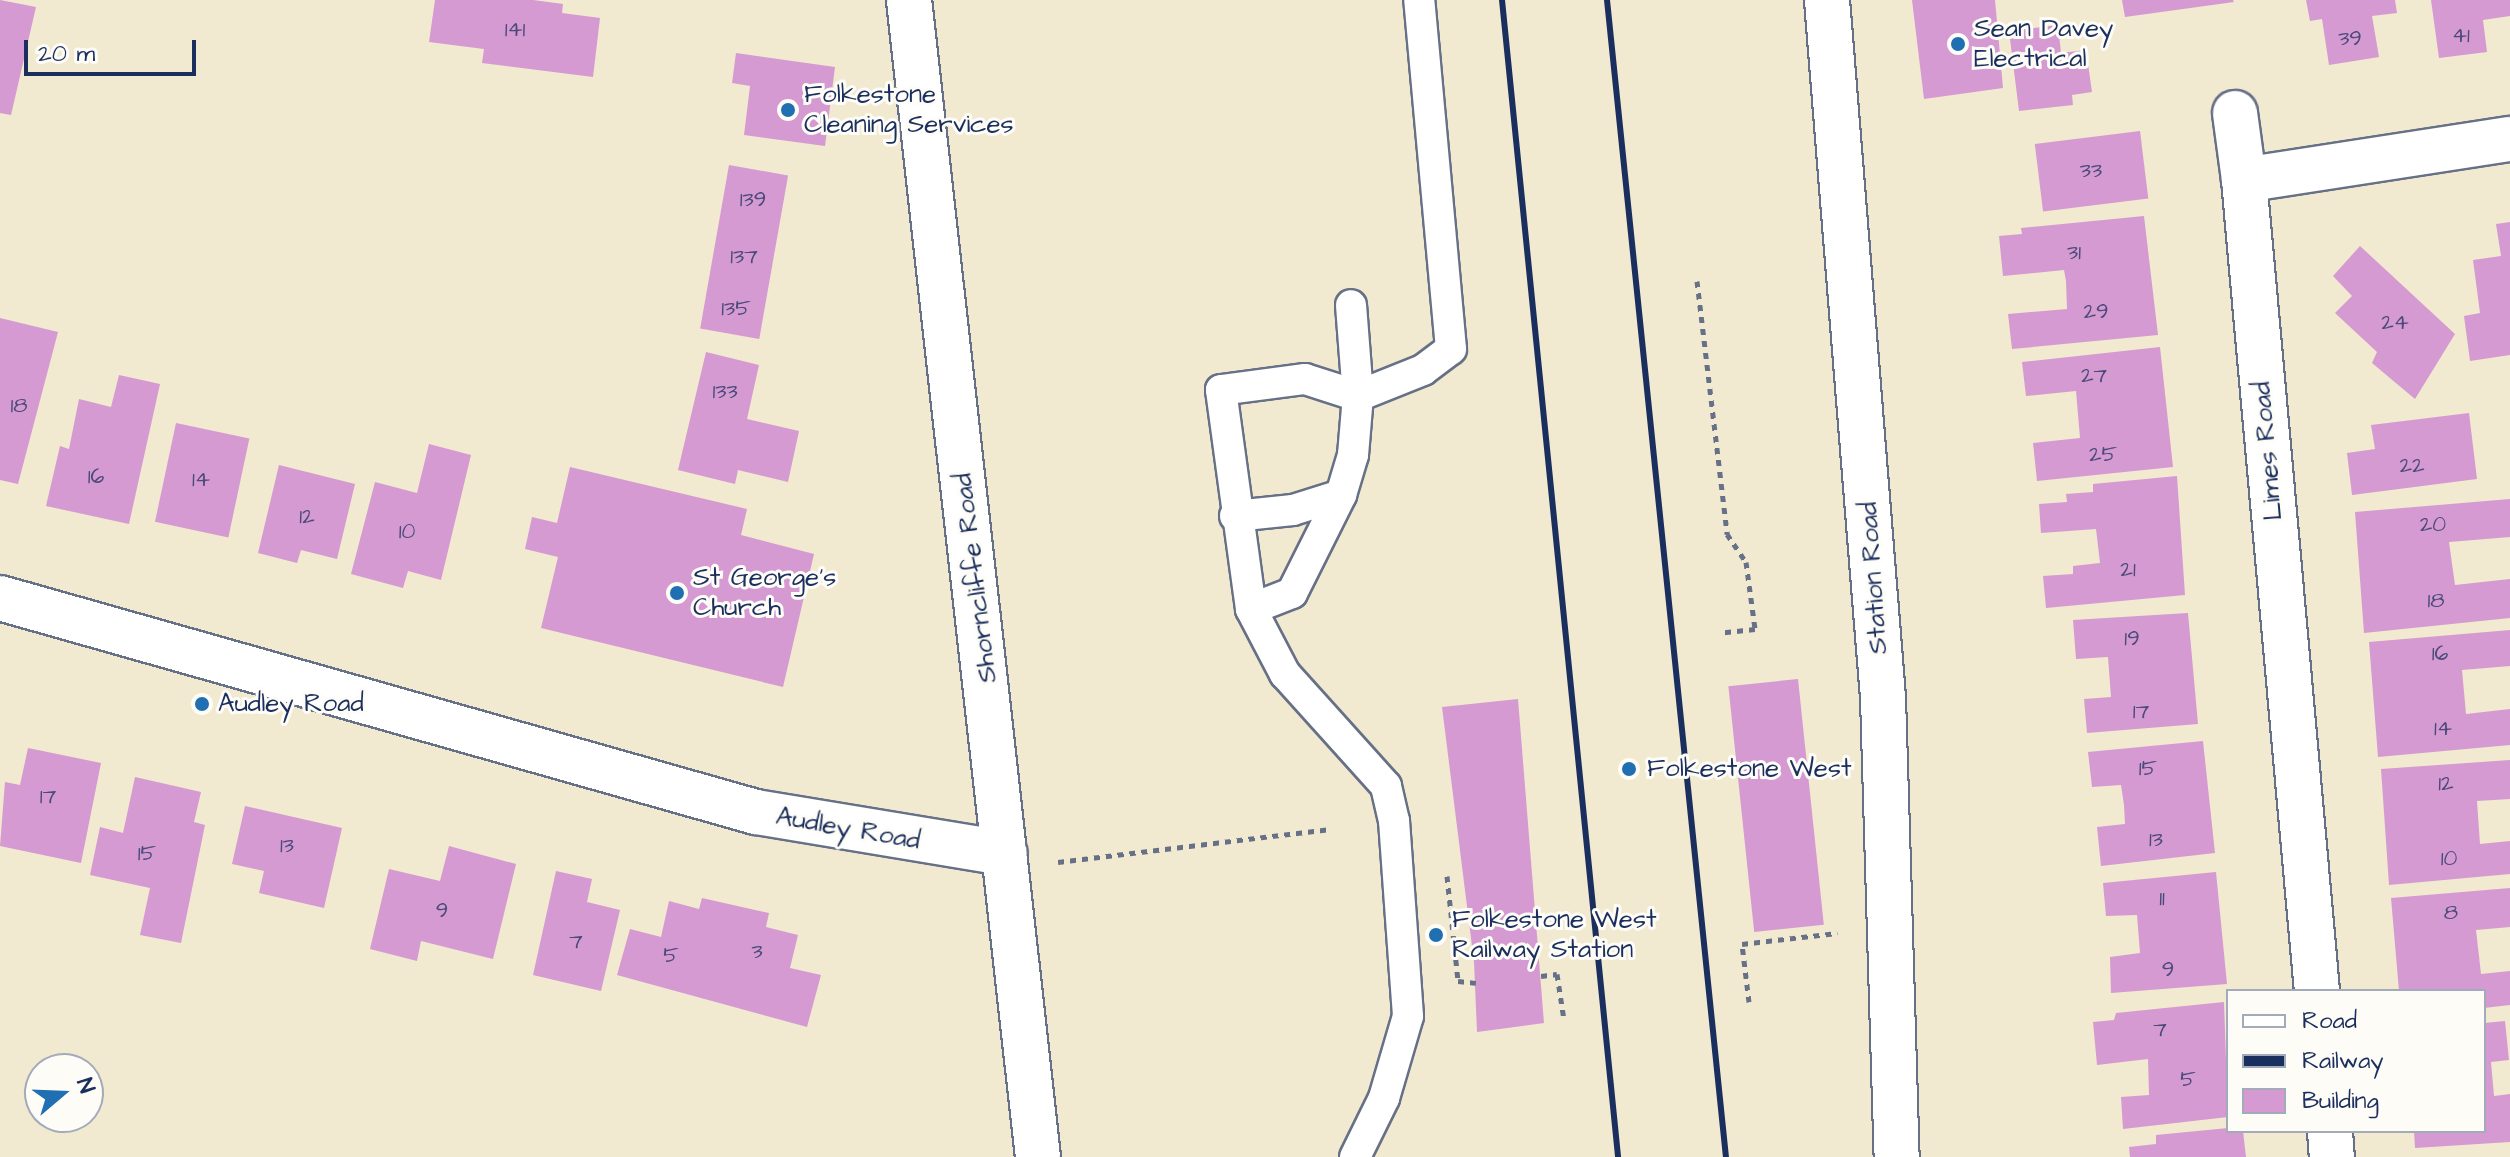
<!DOCTYPE html>
<html>
<head>
<meta charset="utf-8">
<style>
	body { margin:0 }
	#map { position:relative; width:2510px; height:1157px; overflow:hidden; background:#f1e9d0; font-family:"Architects Daughter",sans-serif }
	div>[style] { position:absolute }
	.building>* { inset:0; background:#d59ad1; transform-origin:0 0 }
	.path>* { height:5px; margin-top:-2.5px; transform-origin:0; background:repeating-linear-gradient(90deg,#667086 0 6px,transparent 0 12px) }
	.roads { filter:drop-shadow(2px 0 #667086) drop-shadow(-2px 0 #667086) drop-shadow(0 2px #667086) drop-shadow(0 -2px #667086) }
	.service>* { height:30px; margin:-15px; padding:0 15px; transform-origin:15px; border-radius:15px; background:#fff }
	.minor>* { height:44px; margin:-22px; padding:0 22px; transform-origin:22px; border-radius:22px; background:#fff }
	.tertiary>* { height:44px; margin:-22px; padding:0 22px; transform-origin:22px; border-radius:22px; background:#fff }
	.rail>* { height:6px; margin:-3px; padding:0 3px; transform-origin:3px; border-radius:3px; background:#1b2f5e }
	.dots>* { width:22px; height:22px; translate:-50% -50%; box-sizing:border-box; border:4px solid #fdfcf7; border-radius:50% }
	span { translate:-50% -50%; white-space:nowrap; text-align:center; line-height:1.15; -webkit-text-stroke:6px #fdfcf7; paint-order:stroke }
	.number-label { font-size:22px; color:#4a4a7b }
	.number-label span { -webkit-text-stroke-width:0 }
	.poi-label { font-size:26px; color:#1b2f5e }
	.left { translate:0 -50%; text-align:left }
	.street-label { font-size:26px; color:#1b2f5e }
	.legend { position:absolute; left:2226px; top:989px; width:260px; height:144px; box-sizing:border-box; background:#fdfcf7; border:2px solid #a3aaba; margin:0; padding:10px 14px; list-style:none; font-size:24px; color:#1b2f5e }
	.legend li { display:flex; align-items:center; gap:16px; height:40px }
	.legend b { width:40px; border:2px solid #a3aaba }
	.north { position:absolute; left:24px; top:1053px; width:80px; height:80px; box-sizing:border-box; background:#fdfcf7; border:2px solid #a3aaba; border-radius:50%; rotate:71deg; font-size:22px; font-weight:700; line-height:32px; text-align:center; color:#1b2f5e }
	.north::after { content:''; display:block; margin:auto; width:28px; height:36px; background:#1f6fb2; clip-path:polygon(50% 0,100% 100%,50% 72%,0 100%) }
	.scale { position:absolute; left:24px; top:40px; width:172px; height:36px; box-sizing:border-box; border:4px solid #1b2f5e; border-top:0; padding-left:10px; font-size:24px; line-height:28px; white-space:nowrap; color:#1b2f5e; -webkit-text-stroke:6px #fdfcf7; paint-order:stroke }
</style>
</head>
<body>
<div id="map">
	<div class="building">
		<div style="clip-path:polygon(0 0,36px 7px,11px 115px,0 113px)"></div>
		<div style="clip-path:polygon(435px 0,533px 0,563px 4px,562px 13px,600px 18px,593px 77px,482px 63px,484px 49px,429px 42px)"></div>
		<div style="clip-path:polygon(1912px 0,1995px 0,2003px 88px,1924px 99px)"></div>
		<div style="clip-path:polygon(2122px 0,2233px 0,2234px 2px,2125px 17px)"></div>
		<div style="clip-path:polygon(2306px 0,2395px 0,2397px 13px,2372px 16px,2379px 57px,2329px 65px,2322px 19px,2310px 21px)"></div>
		<div style="clip-path:polygon(2431px 0,2510px 0,2510px 16px,2483px 20px,2487px 52px,2439px 58px)"></div>
		<div style="clip-path:polygon(2058px 25px,2061px 53px,2086px 50px,2092px 92px,2072px 95px,2073px 105px,2019px 111px,2009px 31px)"></div>
		<div style="clip-path:polygon(736px 53px,835px 67px,825px 146px,744px 135px,750px 86px,732px 83px)"></div>
		<div style="left:2140px;top:131px;width:68px;height:106px;rotate:83deg"></div>
		<div style="left:729px;top:165px;width:60px;height:166px;rotate:10deg"></div>
		<div style="clip-path:polygon(2144px 216px,2158px 335px,2012px 349px,2008px 314px,2067px 309px,2066px 281px,2064px 270px,2003px 276px,1999px 236px,2022px 234px,2021px 228px)"></div>
		<div style="clip-path:polygon(2510px 222px,2510px 355px,2470px 361px,2464px 316px,2480px 313px,2473px 260px,2501px 256px,2496px 224px)"></div>
		<div style="clip-path:polygon(2360px 246px,2455px 334px,2415px 399px,2372px 363px,2377px 352px,2335px 313px,2352px 296px,2333px 276px)"></div>
		<div style="clip-path:polygon(0 318px,58px 332px,18px 484px,0 480px)"></div>
		<div style="clip-path:polygon(2160px 347px,2173px 467px,2037px 481px,2033px 443px,2080px 438px,2076px 391px,2026px 396px,2022px 362px)"></div>
		<div style="clip-path:polygon(706px 352px,759px 365px,747px 419px,799px 431px,788px 482px,738px 470px,735px 484px,678px 470px)"></div>
		<div style="clip-path:polygon(119px 375px,160px 384px,129px 524px,46px 506px,60px 446px,69px 449px,79px 399px,111px 407px)"></div>
		<div style="clip-path:polygon(2469px 413px,2477px 479px,2352px 495px,2347px 453px,2375px 449px,2371px 425px)"></div>
		<div style="left:176px;top:423px;width:75px;height:101px;rotate:12deg"></div>
		<div style="clip-path:polygon(429px 444px,471px 455px,441px 580px,408px 571px,403px 588px,351px 574px,375px 482px,417px 493px)"></div>
		<div style="clip-path:polygon(279px 465px,355px 484px,337px 559px,301px 550px,297px 563px,258px 553px)"></div>
		<div style="clip-path:polygon(570px 467px,747px 509px,741px 535px,814px 554px,783px 687px,541px 628px,558px 557px,525px 549px,532px 517px,557px 523px)"></div>
		<div style="clip-path:polygon(2177px 476px,2185px 595px,2046px 608px,2043px 576px,2073px 574px,2073px 566px,2100px 563px,2096px 529px,2041px 533px,2039px 504px,2067px 502px,2066px 494px,2093px 492px,2093px 484px)"></div>
		<div style="clip-path:polygon(2510px 499px,2510px 537px,2449px 542px,2455px 585px,2510px 579px,2510px 618px,2364px 633px,2355px 512px)"></div>
		<div style="clip-path:polygon(2188px 613px,2198px 724px,2087px 733px,2084px 699px,2111px 697px,2108px 657px,2076px 659px,2073px 620px)"></div>
		<div style="clip-path:polygon(2510px 630px,2510px 666px,2462px 670px,2466px 714px,2510px 709px,2510px 745px,2378px 757px,2369px 642px)"></div>
		<div style="left:1798px;top:679px;width:247px;height:70px;rotate:84deg"></div>
		<div style="clip-path:polygon(1518px 699px,1544px 1023px,1477px 1032px,1474px 962px,1442px 707px)"></div>
		<div style="clip-path:polygon(2203px 741px,2215px 853px,2101px 866px,2097px 827px,2125px 824px,2124px 805px,2121px 785px,2092px 787px,2088px 752px)"></div>
		<div style="clip-path:polygon(28px 748px,101px 763px,81px 863px,0 846px,5px 782px,20px 785px)"></div>
		<div style="clip-path:polygon(2510px 760px,2510px 799px,2477px 801px,2480px 844px,2510px 841px,2510px 874px,2389px 885px,2381px 769px)"></div>
		<div style="clip-path:polygon(135px 777px,201px 792px,194px 822px,205px 825px,181px 943px,140px 935px,150px 888px,90px 875px,100px 827px,123px 833px)"></div>
		<div style="clip-path:polygon(245px 806px,342px 828px,324px 908px,259px 893px,264px 871px,232px 864px)"></div>
		<div style="clip-path:polygon(449px 846px,516px 864px,493px 959px,421px 941px,417px 961px,370px 949px,389px 869px,440px 881px)"></div>
		<div style="clip-path:polygon(556px 871px,592px 879px,587px 902px,620px 910px,601px 991px,533px 975px)"></div>
		<div style="clip-path:polygon(2216px 872px,2227px 984px,2111px 993px,2110px 957px,2140px 953px,2137px 915px,2106px 916px,2103px 883px)"></div>
		<div style="clip-path:polygon(2510px 888px,2510px 927px,2476px 930px,2481px 974px,2510px 971px,2510px 1005px,2484px 1008px,2484px 991px,2399px 991px,2391px 898px)"></div>
		<div style="clip-path:polygon(702px 898px,769px 913px,766px 927px,798px 935px,790px 968px,821px 975px,807px 1027px,617px 975px,630px 929px,661px 937px,669px 901px,699px 909px)"></div>
		<div style="clip-path:polygon(2224px 1002px,2228px 1117px,2123px 1129px,2121px 1097px,2149px 1095px,2148px 1059px,2097px 1065px,2093px 1022px,2114px 1020px,2116px 1013px)"></div>
		<div style="clip-path:polygon(2505px 1021px,2509px 1060px,2491px 1062px,2494px 1096px,2510px 1094px,2510px 1142px,2415px 1148px,2414px 1131px,2484px 1131px,2484px 1023px)"></div>
		<div style="clip-path:polygon(2228px 1128px,2243px 1131px,2246px 1157px,2130px 1157px,2129px 1147px,2156px 1144px,2156px 1135px)"></div>
	</div>
	<div class="path">
		<div style="left:1697px;top:281px;width:255px;rotate:83.2deg"></div>
		<div style="left:1727px;top:534px;width:34px;rotate:56deg"></div>
		<div style="left:1746px;top:562px;width:68px;rotate:82.3deg"></div>
		<div style="left:1755px;top:629px;width:31px;rotate:174deg"></div>
		<div style="left:1058px;top:862px;width:275px;rotate:-6.9deg"></div>
		<div style="left:1447px;top:876px;width:106px;rotate:84deg"></div>
		<div style="left:1458px;top:981px;width:18px;rotate:6deg"></div>
		<div style="left:1541px;top:976px;width:16px;rotate:-7deg"></div>
		<div style="left:1557px;top:974px;width:47px;rotate:81.3deg"></div>
		<div style="left:1749px;top:1002px;width:58px;rotate:-96.9deg"></div>
		<div style="left:1742px;top:944px;width:96px;rotate:-6.6deg"></div>
	</div>
	<div class="roads">
		<div class="service">
			<div style="left:1235px;top:516px;width:58px;rotate:-5.9deg"></div>
			<div style="left:1293px;top:510px;width:50px;rotate:-17.4deg"></div>
			<div style="left:1251px;top:609px;width:44px;rotate:-21.3deg"></div>
			<div style="left:1292px;top:593px;width:110px;rotate:-63.4deg"></div>
			<div style="left:1341px;top:495px;width:42px;rotate:-73.3deg"></div>
			<div style="left:1353px;top:455px;width:59px;rotate:-85.2deg"></div>
			<div style="left:1358px;top:396px;width:91px;rotate:-94.4deg"></div>
			<div style="left:1355px;top:1157px;width:66px;rotate:-63.8deg"></div>
			<div style="left:1384px;top:1098px;width:85px;rotate:-73.7deg"></div>
			<div style="left:1408px;top:1016px;width:196px;rotate:-94.1deg"></div>
			<div style="left:1394px;top:821px;width:36px;rotate:-103deg"></div>
			<div style="left:1386px;top:786px;width:151px;rotate:-132deg"></div>
			<div style="left:1285px;top:674px;width:73px;rotate:-117.6deg"></div>
			<div style="left:1251px;top:609px;width:221px;rotate:-97.8deg"></div>
			<div style="left:1221px;top:390px;width:85px;rotate:-7.5deg"></div>
			<div style="left:1305px;top:379px;width:56px;rotate:17.8deg"></div>
			<div style="left:1358px;top:396px;width:70px;rotate:-21.8deg"></div>
			<div style="left:1423px;top:370px;width:35px;rotate:-37deg"></div>
			<div style="left:1451px;top:349px;width:350px;rotate:-95.2deg"></div>
		</div>
		<div class="minor">
			<div style="left:1827px;top:0;width:699px;rotate:85.41deg"></div>
			<div style="left:1883px;top:697px;width:460px;rotate:88.3deg"></div>
			<div style="left:2235px;top:113px;width:68px;rotate:82.3deg"></div>
			<div style="left:0;top:598px;width:786px;rotate:15.81deg"></div>
			<div style="left:756px;top:812px;width:252px;rotate:9.4deg"></div>
			<div style="left:2317px;top:991px;width:814px;rotate:-95.14deg"></div>
			<div style="left:2244px;top:180px;width:269px;rotate:-8.8deg"></div>
			<div style="left:2330px;top:1131px;width:26px;rotate:86deg"></div>
		</div>
		<div class="tertiary">
			<div style="left:909px;top:0;width:1164px;rotate:83.64deg"></div>
		</div>
	</div>
	<div class="rail">
		<div style="left:1502px;top:0;width:1163px;rotate:84.27deg"></div>
		<div style="left:1607px;top:0;width:1163px;rotate:84.13deg"></div>
	</div>
	<div class="dots">
		<div style="left:1958px;top:44px;background:#1f6fb2"></div>
		<div style="left:788px;top:110px;background:#1f6fb2"></div>
		<div style="left:677px;top:593px;background:#1f6fb2"></div>
		<div style="left:202px;top:704px;background:#1f6fb2"></div>
		<div style="left:1629px;top:769px;background:#1f6fb2"></div>
		<div style="left:1436px;top:935px;background:#1f6fb2"></div>
	</div>
	<div class="number-label">
		<span style="left:515px;top:30px">141</span>
		<span style="left:2461px;top:36px">41</span>
		<span style="left:2350px;top:39px">39</span>
		<span style="left:2091px;top:171px">33</span>
		<span style="left:753px;top:200px">139</span>
		<span style="left:2074px;top:253px">31</span>
		<span style="left:744px;top:257px">137</span>
		<span style="left:736px;top:309px">135</span>
		<span style="left:2096px;top:312px">29</span>
		<span style="left:2395px;top:323px">24</span>
		<span style="left:2094px;top:376px">27</span>
		<span style="left:725px;top:392px">133</span>
		<span style="left:19px;top:406px">18</span>
		<span style="left:2103px;top:455px">25</span>
		<span style="left:2412px;top:466px">22</span>
		<span style="left:96px;top:477px">16</span>
		<span style="left:201px;top:480px">14</span>
		<span style="left:307px;top:517px">12</span>
		<span style="left:2433px;top:525px">20</span>
		<span style="left:407px;top:532px">10</span>
		<span style="left:2128px;top:570px">21</span>
		<span style="left:2436px;top:601px">18</span>
		<span style="left:2132px;top:639px">19</span>
		<span style="left:2440px;top:654px">16</span>
		<span style="left:2141px;top:712px">17</span>
		<span style="left:2443px;top:729px">14</span>
		<span style="left:2148px;top:769px">15</span>
		<span style="left:2446px;top:784px">12</span>
		<span style="left:48px;top:797px">17</span>
		<span style="left:2156px;top:840px">13</span>
		<span style="left:287px;top:846px">13</span>
		<span style="left:147px;top:854px">15</span>
		<span style="left:2449px;top:859px">10</span>
		<span style="left:2162px;top:899px">11</span>
		<span style="left:442px;top:911px">9</span>
		<span style="left:2451px;top:913px">8</span>
		<span style="left:576px;top:942px">7</span>
		<span style="left:757px;top:952px">3</span>
		<span style="left:671px;top:956px">5</span>
		<span style="left:2168px;top:970px">9</span>
		<span style="left:2160px;top:1030px">7</span>
		<span style="left:2188px;top:1080px">5</span>
	</div>
	<div class="poi-label">
		<span class="left" style="left:1974px;top:44px">Sean Davey<br>Electrical</span>
		<span class="left" style="left:804px;top:110px">Folkestone<br>Cleaning Services</span>
		<span class="left" style="left:693px;top:593px">St George's<br>Church</span>
		<span class="left" style="left:218px;top:704px">Audley Road</span>
		<span class="left" style="left:1647px;top:769px">Folkestone West</span>
		<span class="left" style="left:1452px;top:935px">Folkestone West<br>Railway Station</span>
	</div>
	<div class="street-label">
		<span style="left:2268px;top:451px;rotate:-95deg">Limes Road</span>
		<span style="left:976px;top:578px;rotate:-97deg">Shorncliffe Road</span>
		<span style="left:1874px;top:578px;rotate:-94deg">Station Road</span>
		<span style="left:848px;top:829px;rotate:10deg">Audley Road</span>
	</div>
	<ul class="legend">
	<li><b style="height:10px;background:#fff"></b>Road</li>
	<li><b style="height:10px;background:#1b2f5e"></b>Railway</li>
	<li><b style="height:22px;background:#d59ad1"></b>Building</li>
	</ul>
	<div class="north">N</div>
	<div class="scale">20 m</div>
</div>
</body>
</html>
